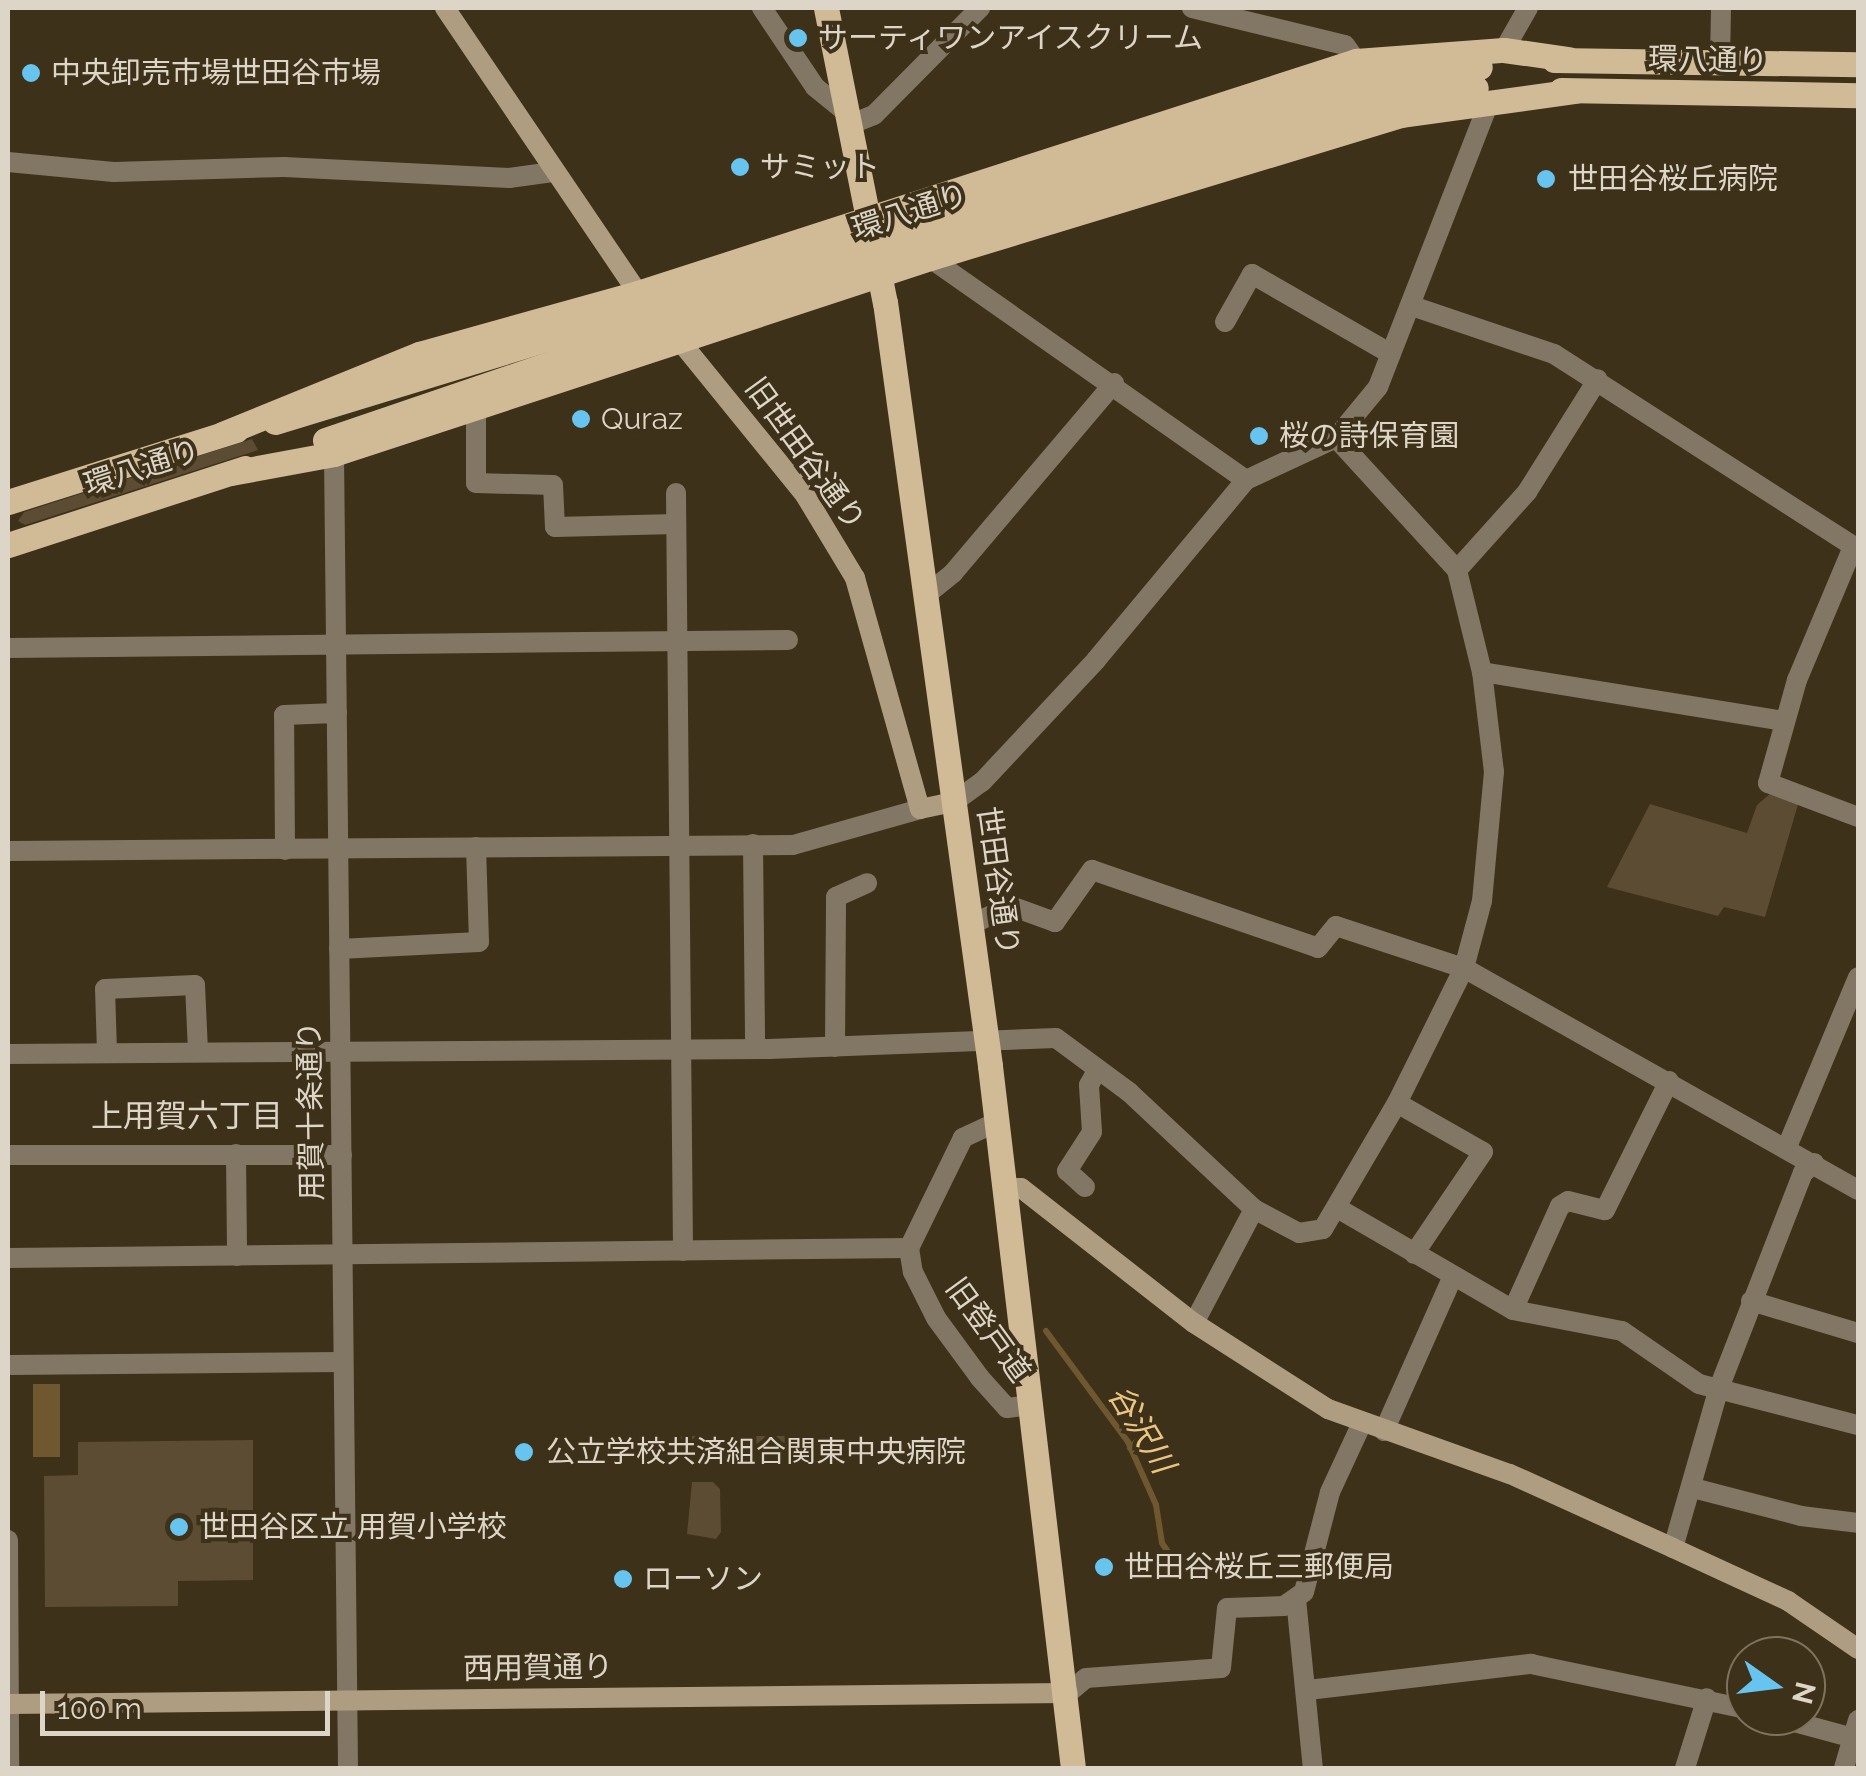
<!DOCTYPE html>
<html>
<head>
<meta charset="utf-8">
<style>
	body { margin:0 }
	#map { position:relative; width:1866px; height:1776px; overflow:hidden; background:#3e3119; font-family:Raleway,"Noto Sans JP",sans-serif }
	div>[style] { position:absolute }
	.green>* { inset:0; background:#5b4c33; transform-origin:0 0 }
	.water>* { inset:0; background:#6f572f; transform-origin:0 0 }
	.stream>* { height:6px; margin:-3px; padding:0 3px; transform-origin:3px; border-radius:3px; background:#6f572f }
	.street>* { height:20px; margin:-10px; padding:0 10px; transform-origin:10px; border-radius:10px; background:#827765 }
	.secondary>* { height:20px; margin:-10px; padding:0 10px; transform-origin:10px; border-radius:10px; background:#af9d81 }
	.primary>* { height:25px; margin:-12.5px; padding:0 12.5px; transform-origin:12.5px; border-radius:12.5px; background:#d1bb96 }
	.primary-bridge>* { height:25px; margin:-12.5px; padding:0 12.5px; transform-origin:12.5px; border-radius:12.5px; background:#d1bb96 }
	.dots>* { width:28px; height:28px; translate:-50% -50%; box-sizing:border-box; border:5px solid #3e3119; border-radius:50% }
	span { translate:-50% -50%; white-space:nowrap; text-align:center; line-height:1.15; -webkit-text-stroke:8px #3e3119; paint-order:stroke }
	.poi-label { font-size:30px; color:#ddd5c7 }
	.left { translate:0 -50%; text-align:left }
	.street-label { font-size:30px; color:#ddd5c7 }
	.neighbourhood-label { font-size:32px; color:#ddd5c7 }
	.water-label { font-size:32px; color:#ecc482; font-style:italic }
	.frame { position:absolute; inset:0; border:10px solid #ddd5c7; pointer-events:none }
	.north { position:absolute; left:1726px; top:1636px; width:100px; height:100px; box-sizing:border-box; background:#3e3119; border:2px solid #7e735f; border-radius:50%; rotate:104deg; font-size:28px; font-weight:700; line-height:40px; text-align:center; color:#ddd5c7 }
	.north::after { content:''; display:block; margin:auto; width:35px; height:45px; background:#66c4ef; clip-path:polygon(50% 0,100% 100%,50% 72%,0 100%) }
	.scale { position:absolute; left:40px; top:1691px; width:290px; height:45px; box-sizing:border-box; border:5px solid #ddd5c7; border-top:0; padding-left:12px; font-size:30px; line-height:35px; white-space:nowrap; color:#ddd5c7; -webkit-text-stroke:8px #3e3119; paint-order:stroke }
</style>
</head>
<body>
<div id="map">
	<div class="green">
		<div style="clip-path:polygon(252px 439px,258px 450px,25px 525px,18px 521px,24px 512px)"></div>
		<div style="clip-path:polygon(1772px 792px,1799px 801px,1765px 917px,1724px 907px,1718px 916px,1607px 887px,1650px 804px,1747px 833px,1757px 805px)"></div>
		<div style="left:793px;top:1436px;width:14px;height:115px;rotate:90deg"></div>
		<div style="clip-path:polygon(253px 1440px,253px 1580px,178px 1581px,178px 1606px,45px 1607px,44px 1476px,78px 1475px,78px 1442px)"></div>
		<div style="clip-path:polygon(692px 1482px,713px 1482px,720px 1489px,721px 1532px,716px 1539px,687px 1534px)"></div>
	</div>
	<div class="water">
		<div style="left:33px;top:1384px;width:27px;height:73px"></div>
	</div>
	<div class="stream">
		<div style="left:1046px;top:1331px;width:138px;rotate:53.5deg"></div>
		<div style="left:1128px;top:1442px;width:69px;rotate:66deg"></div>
		<div style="left:1156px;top:1505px;width:38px;rotate:81deg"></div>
		<div style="left:1162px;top:1543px;width:22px;rotate:56deg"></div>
		<div style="left:1130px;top:1448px;width:32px;rotate:-46deg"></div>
	</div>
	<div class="street">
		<div style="left:762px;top:8px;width:95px;rotate:56.1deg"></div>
		<div style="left:815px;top:87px;width:38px;rotate:39deg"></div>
		<div style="left:1192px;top:8px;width:157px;rotate:13.6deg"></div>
		<div style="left:1345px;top:45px;width:19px;rotate:55deg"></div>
		<div style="left:1504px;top:50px;width:48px;rotate:-60.3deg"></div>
		<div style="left:1720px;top:61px;width:53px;rotate:-88.9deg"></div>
		<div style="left:849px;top:125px;width:27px;rotate:-22deg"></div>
		<div style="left:874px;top:115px;width:151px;rotate:-45.3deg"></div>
		<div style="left:8px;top:162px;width:106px;rotate:5.4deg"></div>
		<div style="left:114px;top:172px;width:170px;rotate:-1.7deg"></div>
		<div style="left:284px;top:167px;width:225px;rotate:2.8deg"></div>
		<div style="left:509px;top:178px;width:44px;rotate:-7.8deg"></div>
		<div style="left:930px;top:258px;width:386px;rotate:35.1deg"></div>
		<div style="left:1412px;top:306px;width:150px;rotate:18.7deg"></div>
		<div style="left:1554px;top:354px;width:361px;rotate:32.7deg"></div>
		<div style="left:1225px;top:322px;width:55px;rotate:-60.6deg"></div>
		<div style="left:1252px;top:274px;width:160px;rotate:29.9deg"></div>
		<div style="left:476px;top:408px;width:75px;rotate:90deg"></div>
		<div style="left:476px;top:483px;width:77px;rotate:1.5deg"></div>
		<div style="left:553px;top:485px;width:42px;rotate:87.3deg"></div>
		<div style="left:555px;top:527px;width:121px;rotate:-1.4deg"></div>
		<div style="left:334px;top:454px;width:1314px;rotate:89.39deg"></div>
		<div style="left:676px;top:493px;width:758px;rotate:89.47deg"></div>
		<div style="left:1853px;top:547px;width:144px;rotate:112.8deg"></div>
		<div style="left:1797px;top:680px;width:107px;rotate:105.7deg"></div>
		<div style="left:1768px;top:783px;width:96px;rotate:20.7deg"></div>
		<div style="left:1457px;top:570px;width:105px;rotate:-48.1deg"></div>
		<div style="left:1527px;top:492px;width:133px;rotate:-57.9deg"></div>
		<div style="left:926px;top:595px;width:35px;rotate:-39deg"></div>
		<div style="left:953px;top:573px;width:249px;rotate:-49.7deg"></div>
		<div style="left:8px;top:648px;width:780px;rotate:-0.59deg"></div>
		<div style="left:1482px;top:672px;width:306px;rotate:9.2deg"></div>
		<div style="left:954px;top:802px;width:34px;rotate:-36deg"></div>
		<div style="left:982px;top:782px;width:167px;rotate:-46.9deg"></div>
		<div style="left:1096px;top:660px;width:234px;rotate:-50.2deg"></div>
		<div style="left:1246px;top:480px;width:99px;rotate:-25deg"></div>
		<div style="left:1336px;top:438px;width:66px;rotate:-50.5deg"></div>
		<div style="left:1378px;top:387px;width:306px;rotate:-68.7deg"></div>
		<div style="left:753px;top:844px;width:205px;rotate:89.4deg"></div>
		<div style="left:285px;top:850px;width:135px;rotate:-90.4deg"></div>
		<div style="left:284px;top:715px;width:53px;rotate:-2.2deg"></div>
		<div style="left:8px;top:851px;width:785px;rotate:-0.44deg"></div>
		<div style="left:793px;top:845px;width:132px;rotate:-15.8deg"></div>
		<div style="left:970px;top:925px;width:45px;rotate:-24.9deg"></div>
		<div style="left:1011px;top:906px;width:47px;rotate:20deg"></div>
		<div style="left:1055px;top:922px;width:64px;rotate:-54.6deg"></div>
		<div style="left:1092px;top:870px;width:239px;rotate:19deg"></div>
		<div style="left:1318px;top:948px;width:28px;rotate:-51deg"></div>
		<div style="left:1336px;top:926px;width:135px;rotate:18.2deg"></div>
		<div style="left:1464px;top:968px;width:452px;rotate:29.4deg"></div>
		<div style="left:339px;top:949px;width:140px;rotate:-2.9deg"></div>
		<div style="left:479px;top:942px;width:95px;rotate:-91.8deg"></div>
		<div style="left:835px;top:1047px;width:150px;rotate:-89.6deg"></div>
		<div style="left:836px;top:897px;width:34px;rotate:-24deg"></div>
		<div style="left:107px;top:1052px;width:63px;rotate:-91.8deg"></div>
		<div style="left:105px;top:989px;width:90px;rotate:-2.5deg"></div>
		<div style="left:195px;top:985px;width:66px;rotate:87.4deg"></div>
		<div style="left:8px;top:1054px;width:761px;rotate:-0.38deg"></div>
		<div style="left:769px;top:1049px;width:287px;rotate:-2.2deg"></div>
		<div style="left:1056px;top:1038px;width:91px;rotate:36.5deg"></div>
		<div style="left:1129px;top:1092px;width:171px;rotate:43.1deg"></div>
		<div style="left:1254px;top:1209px;width:51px;rotate:28.1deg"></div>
		<div style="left:1299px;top:1233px;width:24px;rotate:-9deg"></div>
		<div style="left:1323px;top:1229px;width:146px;rotate:-59.6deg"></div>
		<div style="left:1397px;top:1103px;width:151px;rotate:-63.6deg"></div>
		<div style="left:1464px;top:968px;width:69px;rotate:-75deg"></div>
		<div style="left:1482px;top:901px;width:130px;rotate:-84.7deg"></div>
		<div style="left:1494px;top:772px;width:101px;rotate:-96.8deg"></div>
		<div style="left:1482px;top:672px;width:105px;rotate:-103.8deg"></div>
		<div style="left:1457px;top:570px;width:179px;rotate:-132.5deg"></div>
		<div style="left:1397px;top:1103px;width:99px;rotate:29.7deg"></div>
		<div style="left:1483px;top:1152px;width:123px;rotate:124.1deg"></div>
		<div style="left:997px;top:1122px;width:38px;rotate:155deg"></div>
		<div style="left:963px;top:1138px;width:123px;rotate:116.1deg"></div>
		<div style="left:909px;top:1248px;width:24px;rotate:81deg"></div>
		<div style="left:913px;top:1272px;width:51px;rotate:63.4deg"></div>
		<div style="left:936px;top:1318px;width:74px;rotate:53.7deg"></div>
		<div style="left:980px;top:1378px;width:40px;rotate:48deg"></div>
		<div style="left:1007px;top:1408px;width:24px;rotate:-7deg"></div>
		<div style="left:1787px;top:1147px;width:184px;rotate:-67.3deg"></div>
		<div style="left:236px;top:1154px;width:102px;rotate:89.4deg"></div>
		<div style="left:8px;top:1155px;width:334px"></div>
		<div style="left:1085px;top:1187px;width:24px;rotate:-138deg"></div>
		<div style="left:1067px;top:1171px;width:46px;rotate:-57.3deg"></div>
		<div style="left:1092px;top:1132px;width:47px;rotate:-93.7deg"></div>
		<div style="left:1089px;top:1085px;width:18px;rotate:-61deg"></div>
		<div style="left:1339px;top:1209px;width:201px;rotate:30.1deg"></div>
		<div style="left:1513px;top:1310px;width:111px;rotate:10.9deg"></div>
		<div style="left:1622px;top:1331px;width:93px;rotate:34.5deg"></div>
		<div style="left:1699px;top:1384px;width:164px;rotate:14.5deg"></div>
		<div style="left:8px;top:1258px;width:901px;rotate:-0.64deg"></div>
		<div style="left:1751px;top:1301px;width:112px;rotate:16.7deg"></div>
		<div style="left:1513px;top:1310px;width:114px;rotate:-65.7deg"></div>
		<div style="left:1560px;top:1206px;width:9px;rotate:-32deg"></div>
		<div style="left:1568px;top:1201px;width:38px;rotate:14deg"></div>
		<div style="left:1605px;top:1210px;width:144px;rotate:-63.6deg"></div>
		<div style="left:1194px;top:1323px;width:129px;rotate:-62.2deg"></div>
		<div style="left:8px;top:1365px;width:335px;rotate:-0.5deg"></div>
		<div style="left:1384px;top:1431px;width:167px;rotate:-66deg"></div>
		<div style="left:1693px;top:1488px;width:112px;rotate:14.5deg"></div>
		<div style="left:1801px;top:1516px;width:57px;rotate:7deg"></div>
		<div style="left:8px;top:1540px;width:228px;rotate:89.7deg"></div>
		<div style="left:1673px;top:1548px;width:166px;rotate:-74deg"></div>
		<div style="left:1719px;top:1388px;width:231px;rotate:-68.7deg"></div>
		<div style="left:1803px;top:1173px;width:15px;rotate:-42deg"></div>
		<div style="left:1296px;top:1599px;width:170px;rotate:84.3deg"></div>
		<div style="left:1308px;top:1690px;width:225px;rotate:-6.7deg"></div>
		<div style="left:1531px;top:1664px;width:220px;rotate:11.8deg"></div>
		<div style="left:1068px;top:1693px;width:23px;rotate:-40deg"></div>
		<div style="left:1086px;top:1678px;width:135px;rotate:-4.2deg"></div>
		<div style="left:1221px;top:1668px;width:60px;rotate:-84.3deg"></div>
		<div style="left:1227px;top:1608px;width:57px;rotate:-2deg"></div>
		<div style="left:1284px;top:1606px;width:24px;rotate:-35deg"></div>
		<div style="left:1304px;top:1592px;width:103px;rotate:-75.4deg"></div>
		<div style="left:1330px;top:1492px;width:76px;rotate:-65.1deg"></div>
		<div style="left:1772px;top:1716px;width:81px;rotate:15.1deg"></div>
		<div style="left:1685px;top:1768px;width:73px;rotate:-72.6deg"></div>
		<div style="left:1844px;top:1768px;width:50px;rotate:-73.7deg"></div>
	</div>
	<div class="secondary">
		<div style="left:445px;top:8px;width:344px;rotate:55.9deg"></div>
		<div style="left:680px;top:341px;width:198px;rotate:50.9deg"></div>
		<div style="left:805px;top:495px;width:97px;rotate:58.9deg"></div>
		<div style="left:855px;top:578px;width:240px;rotate:74.3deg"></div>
		<div style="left:920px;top:809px;width:35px;rotate:-12deg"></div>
		<div style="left:1003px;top:1188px;width:18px"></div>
		<div style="left:1021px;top:1188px;width:219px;rotate:38deg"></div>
		<div style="left:1194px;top:1323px;width:159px;rotate:32.7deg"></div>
		<div style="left:1328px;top:1409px;width:193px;rotate:19.7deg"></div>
		<div style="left:1510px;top:1474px;width:179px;rotate:24.4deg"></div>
		<div style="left:1673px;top:1548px;width:127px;rotate:24.7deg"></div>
		<div style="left:1788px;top:1601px;width:85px;rotate:34.4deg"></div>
		<div style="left:8px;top:1704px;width:1060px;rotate:-0.59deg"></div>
	</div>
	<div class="primary">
		<div style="left:826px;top:8px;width:300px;rotate:78.7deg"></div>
		<div style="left:885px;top:302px;width:771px;rotate:82.17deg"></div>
		<div style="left:990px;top:1066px;width:707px;rotate:83.26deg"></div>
		<div style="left:1554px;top:60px;width:304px;rotate:0.8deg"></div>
		<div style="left:1561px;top:90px;width:297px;rotate:1deg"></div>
		<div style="left:1066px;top:176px;width:341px;rotate:-17.4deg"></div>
		<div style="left:1391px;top:74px;width:89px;rotate:-4.5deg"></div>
		<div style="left:1071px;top:195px;width:275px;rotate:-17.8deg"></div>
		<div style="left:1333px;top:111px;width:69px;rotate:-13.4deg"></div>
		<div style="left:1400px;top:95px;width:76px;rotate:-5.3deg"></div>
		<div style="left:275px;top:422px;width:381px;rotate:-17deg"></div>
		<div style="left:222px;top:434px;width:213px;rotate:-22.1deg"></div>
		<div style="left:419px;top:354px;width:227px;rotate:-15.6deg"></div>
		<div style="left:638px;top:293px;width:755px;rotate:-17.91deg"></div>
		<div style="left:1356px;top:61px;width:148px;rotate:-4.3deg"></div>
		<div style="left:1504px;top:50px;width:65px;rotate:8deg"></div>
		<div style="left:325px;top:440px;width:338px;rotate:-18.8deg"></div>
		<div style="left:231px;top:473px;width:105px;rotate:-10.5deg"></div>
		<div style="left:334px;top:454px;width:627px;rotate:-18.2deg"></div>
		<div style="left:930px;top:258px;width:491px;rotate:-16.9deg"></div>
		<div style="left:1400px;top:115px;width:177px;rotate:-7.8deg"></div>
		<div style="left:8px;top:502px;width:239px;rotate:-17.5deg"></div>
		<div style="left:8px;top:545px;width:249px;rotate:-18deg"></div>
	</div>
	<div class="primary-bridge">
		<div style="left:639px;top:311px;width:448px;rotate:-17.5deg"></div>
		<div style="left:645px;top:331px;width:447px;rotate:-17.7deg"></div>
	</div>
	<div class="dots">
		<div style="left:798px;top:38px;background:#66c4ef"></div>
		<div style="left:31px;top:73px;background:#66c4ef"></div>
		<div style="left:740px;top:167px;background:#66c4ef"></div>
		<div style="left:1546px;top:179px;background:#66c4ef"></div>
		<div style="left:581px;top:419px;background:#66c4ef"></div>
		<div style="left:1259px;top:436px;background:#66c4ef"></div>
		<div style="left:524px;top:1452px;background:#66c4ef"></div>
		<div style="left:179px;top:1527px;background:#66c4ef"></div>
		<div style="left:1104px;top:1567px;background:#66c4ef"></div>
		<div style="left:623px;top:1579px;background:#66c4ef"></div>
	</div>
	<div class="poi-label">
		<span class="left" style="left:818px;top:38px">サーティワンアイスクリーム</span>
		<span class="left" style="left:51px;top:73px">中央卸売市場世田谷市場</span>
		<span class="left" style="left:760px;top:167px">サミット</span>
		<span class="left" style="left:1568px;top:179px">世田谷桜丘病院</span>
		<span class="left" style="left:601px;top:419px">Quraz</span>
		<span class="left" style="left:1279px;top:436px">桜の詩保育園</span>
		<span class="left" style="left:546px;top:1452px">公立学校共済組合関東中央病院</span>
		<span class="left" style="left:199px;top:1527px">世田谷区立 用賀小学校</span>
		<span class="left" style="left:1124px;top:1567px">世田谷桜丘三郵便局</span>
		<span class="left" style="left:643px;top:1579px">ローソン</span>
	</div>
	<div class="street-label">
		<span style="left:1708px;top:60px;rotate:1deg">環八通り</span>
		<span style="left:910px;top:212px;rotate:-18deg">環八通り</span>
		<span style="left:805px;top:454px;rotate:54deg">旧世田谷通り</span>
		<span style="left:142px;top:468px;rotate:-18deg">環八通り</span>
		<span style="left:998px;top:881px;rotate:82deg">世田谷通り</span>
		<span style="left:311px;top:1111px;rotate:-91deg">用賀十条通り</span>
		<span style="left:988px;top:1330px;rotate:54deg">旧登戸道</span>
		<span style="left:538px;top:1668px;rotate:-1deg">西用賀通り</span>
	</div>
	<div class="neighbourhood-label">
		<span style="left:187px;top:1116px">上用賀六丁目</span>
	</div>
	<div class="water-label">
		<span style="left:1141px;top:1429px;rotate:59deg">谷沢川</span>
	</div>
	<div class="frame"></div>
	<div class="north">N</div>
	<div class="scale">100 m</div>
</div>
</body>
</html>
